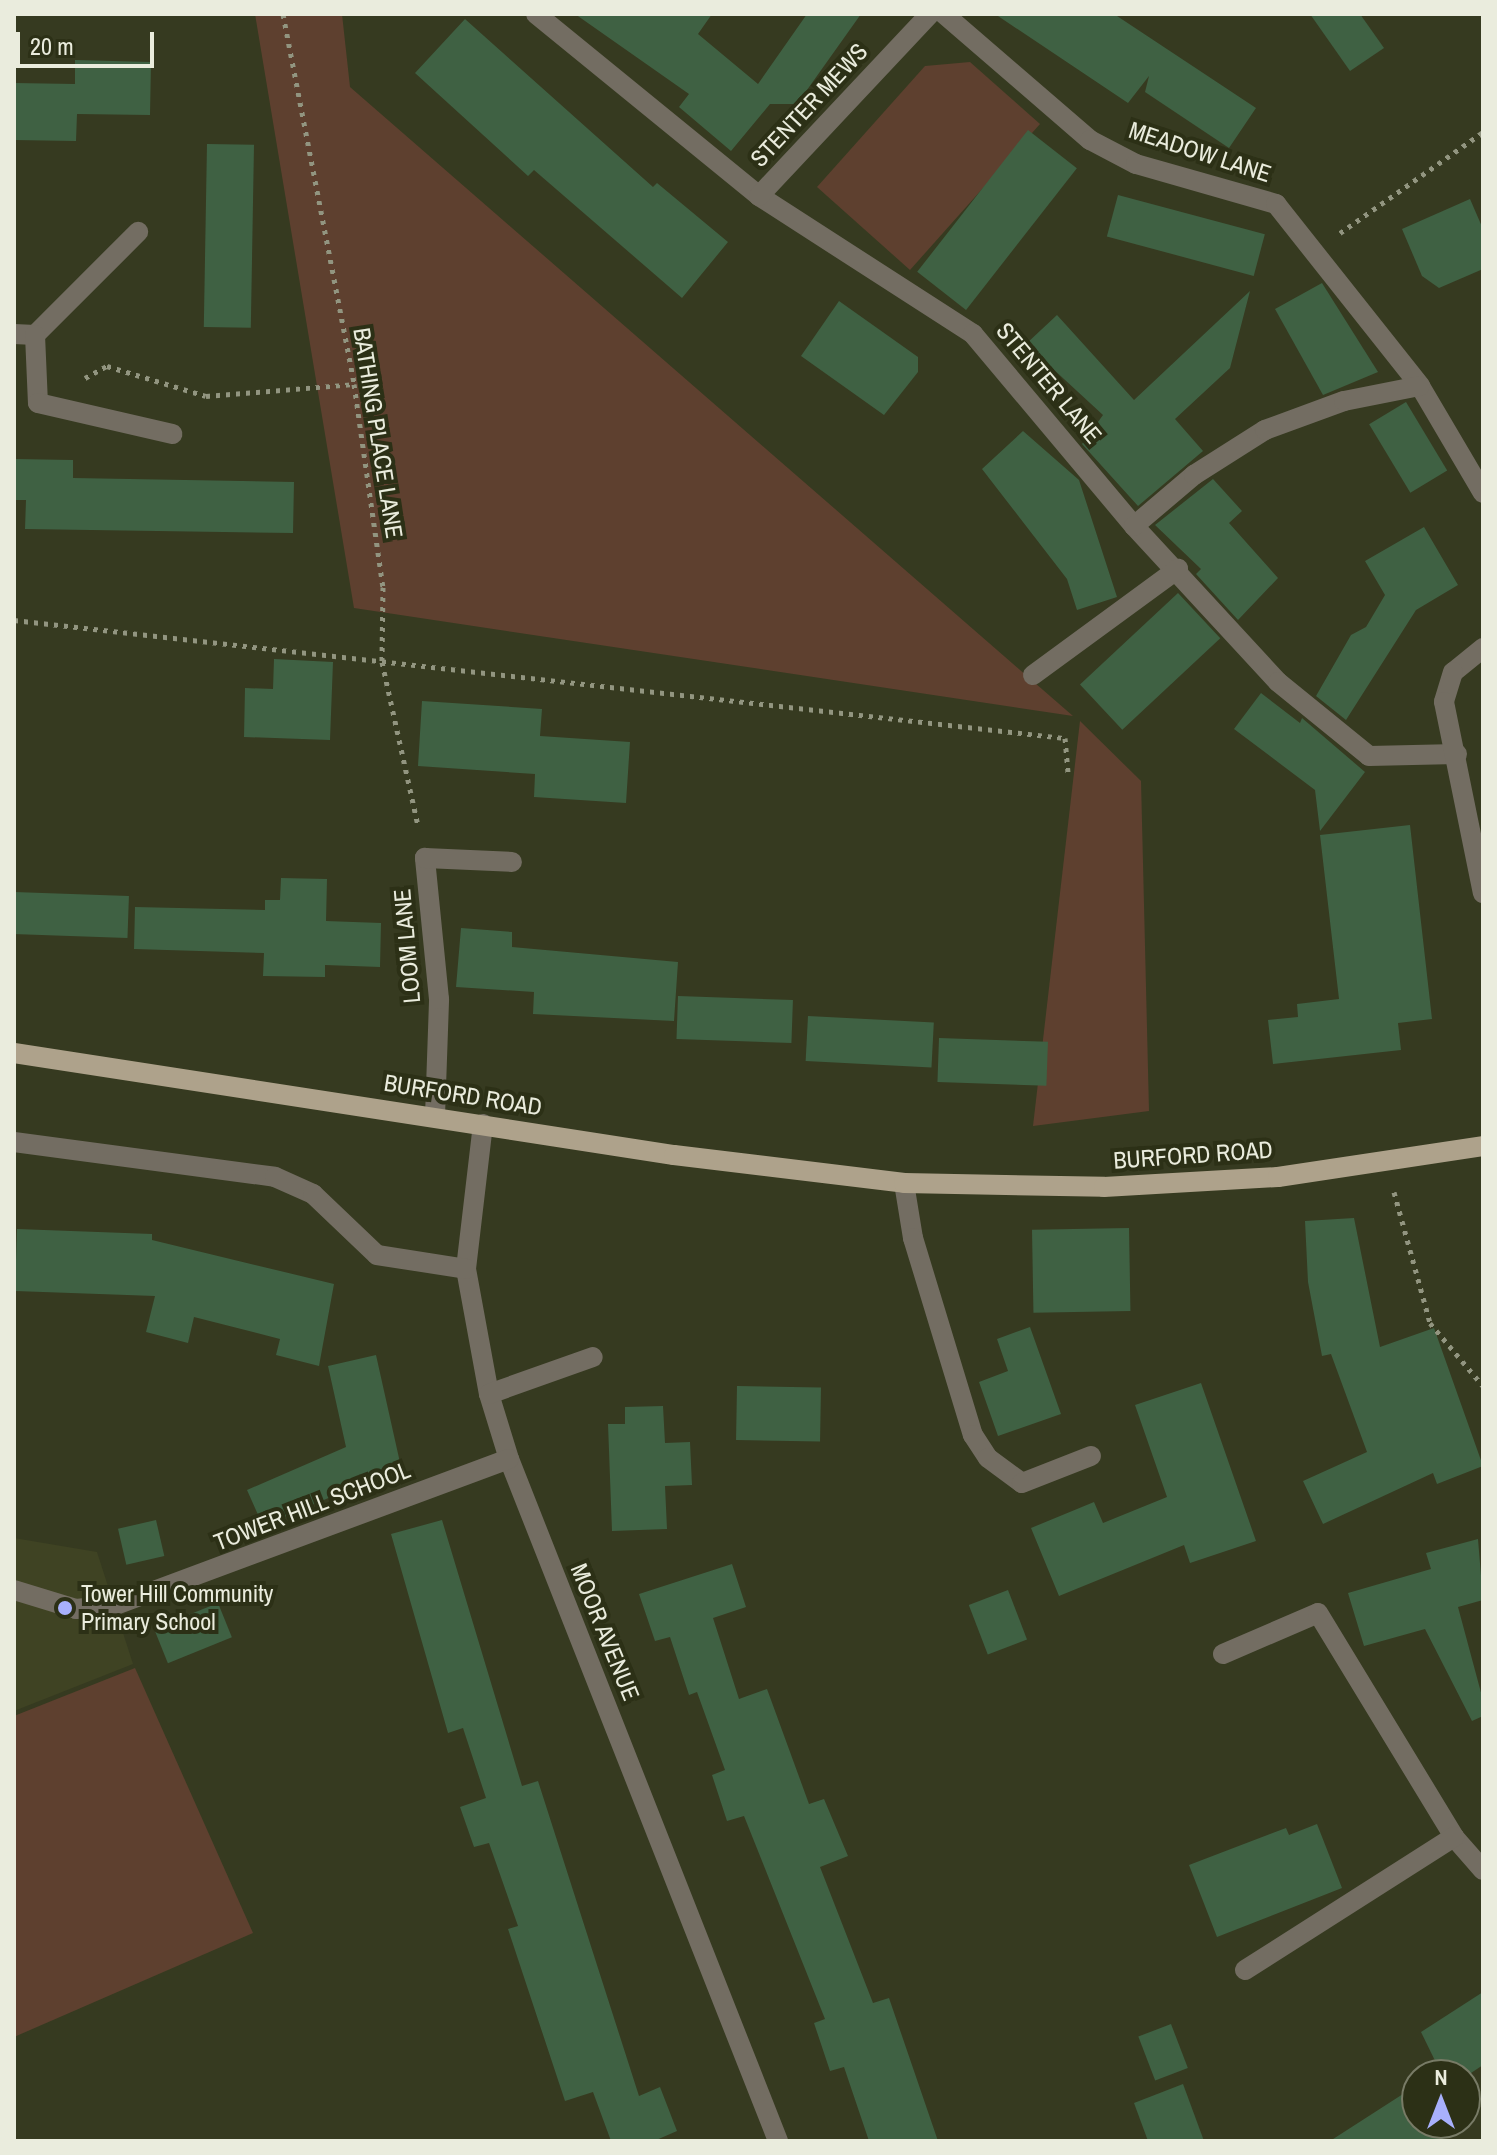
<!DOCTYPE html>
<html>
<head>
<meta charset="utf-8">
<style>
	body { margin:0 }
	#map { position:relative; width:1497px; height:2155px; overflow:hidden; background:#363a20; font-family:"Archivo Narrow",sans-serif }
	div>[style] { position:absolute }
	.built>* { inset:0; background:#3f4323 }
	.green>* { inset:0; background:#5e402f }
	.building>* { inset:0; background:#3f6143; transform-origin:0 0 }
	.path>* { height:5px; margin-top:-2.5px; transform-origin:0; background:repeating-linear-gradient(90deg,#929580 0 4px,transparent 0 10px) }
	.minor>* { height:20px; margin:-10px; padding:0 10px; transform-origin:10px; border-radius:10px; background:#736d62 }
	.major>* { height:20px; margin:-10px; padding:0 10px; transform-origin:10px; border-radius:10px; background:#aea28b }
	.dots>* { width:22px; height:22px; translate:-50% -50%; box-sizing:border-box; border:4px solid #2c3016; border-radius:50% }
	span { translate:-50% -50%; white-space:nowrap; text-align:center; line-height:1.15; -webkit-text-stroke:8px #2c3016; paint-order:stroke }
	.street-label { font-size:24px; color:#eaecdd }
	.poi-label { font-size:24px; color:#eaecdd }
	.left { translate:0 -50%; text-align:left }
	.frame { position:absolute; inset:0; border:16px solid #eaecdd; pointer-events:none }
	.north { position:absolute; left:1401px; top:2059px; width:80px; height:80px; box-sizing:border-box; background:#2c3016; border:2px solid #787b66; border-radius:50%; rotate:0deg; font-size:22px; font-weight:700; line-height:32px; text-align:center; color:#eaecdd }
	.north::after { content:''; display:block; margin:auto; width:28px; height:36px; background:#a8b0fc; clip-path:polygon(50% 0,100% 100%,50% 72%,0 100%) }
	.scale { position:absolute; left:16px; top:32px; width:138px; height:36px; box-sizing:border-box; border:4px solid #eaecdd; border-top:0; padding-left:10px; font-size:24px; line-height:28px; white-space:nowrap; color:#eaecdd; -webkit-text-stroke:6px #2c3016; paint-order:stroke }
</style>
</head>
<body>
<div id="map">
	<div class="built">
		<div style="clip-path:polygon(14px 1538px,97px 1552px,133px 1664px,14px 1711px)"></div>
	</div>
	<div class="green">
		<div style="clip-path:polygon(255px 14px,342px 14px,350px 87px,1073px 716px,354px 608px)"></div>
		<div style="clip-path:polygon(970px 62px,1040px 124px,910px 270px,817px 187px,925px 66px)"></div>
		<div style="clip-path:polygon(1080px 721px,1141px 781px,1149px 1111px,1033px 1126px)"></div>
		<div style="clip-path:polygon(135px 1668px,253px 1933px,14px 2037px,14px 1716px)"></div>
	</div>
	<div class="building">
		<div style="clip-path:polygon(575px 14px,712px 14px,698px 34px,758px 84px,807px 14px,861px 14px,797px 104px,770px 104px,731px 151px,679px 107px,689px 94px)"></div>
		<div style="clip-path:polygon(995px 14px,1114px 14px,1256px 108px,1229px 148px,1145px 92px,1149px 76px,1128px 103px)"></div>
		<div style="clip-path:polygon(1310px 14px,1360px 14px,1384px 48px,1350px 71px)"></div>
		<div style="clip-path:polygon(465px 19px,653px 187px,657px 183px,728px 242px,682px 298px,534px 170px,528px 176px,415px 73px)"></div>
		<div style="clip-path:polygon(75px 60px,151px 62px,150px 115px,77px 114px,76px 141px,14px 140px,14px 83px,75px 84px)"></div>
		<div style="left:1028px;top:130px;width:62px;height:180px;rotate:38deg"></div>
		<div style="left:207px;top:144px;width:47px;height:183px;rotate:1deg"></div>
		<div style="left:1118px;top:195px;width:152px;height:43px;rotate:15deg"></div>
		<div style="clip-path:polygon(1470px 199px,1483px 229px,1483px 269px,1439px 288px,1422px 276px,1402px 229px)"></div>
		<div style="clip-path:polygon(1322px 283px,1378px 372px,1323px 395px,1275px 309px)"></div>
		<div style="clip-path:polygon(1250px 291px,1230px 368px,1175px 419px,1203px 451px,1138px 506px,1082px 444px,1103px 415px,1026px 344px,1057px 315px,1134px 400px)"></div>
		<div style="clip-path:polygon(839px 301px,918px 357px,918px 372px,884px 415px,801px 356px)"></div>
		<div style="left:1406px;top:402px;width:80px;height:43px;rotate:59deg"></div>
		<div style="clip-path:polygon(1023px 431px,1079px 480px,1117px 597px,1077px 610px,1067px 579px,982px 469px)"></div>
		<div style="clip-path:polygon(14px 459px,73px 460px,73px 478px,294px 482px,293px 533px,25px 529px,26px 500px,14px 500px)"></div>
		<div style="clip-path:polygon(1213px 479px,1242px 511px,1229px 523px,1278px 578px,1238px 620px,1196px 574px,1201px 569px,1155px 525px)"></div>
		<div style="clip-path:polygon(1424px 527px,1458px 585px,1416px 610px,1346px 720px,1316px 696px,1351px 635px,1366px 627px,1385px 595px,1365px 561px)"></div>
		<div style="left:1178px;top:593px;width:62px;height:134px;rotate:47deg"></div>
		<div style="clip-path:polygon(274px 659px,333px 662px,330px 740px,244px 737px,245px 688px,273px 689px)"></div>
		<div style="clip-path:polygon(1261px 693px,1300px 723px,1302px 718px,1365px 772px,1320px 831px,1315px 790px,1234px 729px)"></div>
		<div style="clip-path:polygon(422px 701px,542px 709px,540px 736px,630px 742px,626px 803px,534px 797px,535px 774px,418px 766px)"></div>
		<div style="clip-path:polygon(1410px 825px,1432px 1019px,1398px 1023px,1401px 1050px,1273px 1064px,1268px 1020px,1298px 1017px,1297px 1004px,1339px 999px,1320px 835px)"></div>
		<div style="clip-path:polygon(281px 878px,327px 879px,326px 921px,381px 923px,380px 967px,325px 965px,325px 977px,263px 976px,264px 953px,134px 949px,135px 907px,265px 910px,265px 900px,280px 900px)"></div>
		<div style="left:14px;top:892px;width:115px;height:42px;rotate:2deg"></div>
		<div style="clip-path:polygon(461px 928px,512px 932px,512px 947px,678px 962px,674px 1021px,533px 1014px,534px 992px,456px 987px)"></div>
		<div style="left:678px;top:996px;width:115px;height:43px;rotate:2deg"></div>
		<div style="left:808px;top:1016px;width:126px;height:45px;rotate:3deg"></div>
		<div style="left:939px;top:1038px;width:109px;height:44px;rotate:2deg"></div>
		<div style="clip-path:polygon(1354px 1218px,1380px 1347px,1434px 1328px,1483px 1466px,1437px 1484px,1433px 1473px,1323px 1524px,1303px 1481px,1367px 1452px,1331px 1354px,1322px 1356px,1308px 1282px,1305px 1221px)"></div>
		<div style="left:1129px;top:1228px;width:83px;height:97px;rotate:89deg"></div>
		<div style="clip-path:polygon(17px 1229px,152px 1234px,152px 1240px,334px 1284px,319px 1366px,276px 1355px,280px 1339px,194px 1317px,188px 1343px,146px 1332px,155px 1296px,15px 1291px)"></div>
		<div style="clip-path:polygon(1030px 1327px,1061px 1414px,998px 1436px,979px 1382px,1008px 1371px,997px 1339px)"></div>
		<div style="clip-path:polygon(376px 1355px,401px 1467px,263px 1526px,247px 1490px,346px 1447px,328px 1366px)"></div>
		<div style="clip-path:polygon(1201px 1383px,1256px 1541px,1190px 1563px,1184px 1545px,1059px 1596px,1031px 1528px,1094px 1502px,1103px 1523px,1167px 1497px,1135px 1405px)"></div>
		<div style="left:737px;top:1386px;width:84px;height:54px;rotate:1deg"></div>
		<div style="clip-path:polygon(663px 1406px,665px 1443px,690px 1442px,692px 1485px,665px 1486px,667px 1529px,612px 1531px,608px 1424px,625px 1424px,625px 1407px)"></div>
		<div style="left:156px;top:1520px;width:37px;height:39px;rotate:77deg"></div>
		<div style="clip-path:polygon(442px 1520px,522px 1786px,538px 1781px,639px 2096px,660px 2087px,677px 2131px,654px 2141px,611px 2141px,593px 2092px,565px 2101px,508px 1929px,518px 1926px,489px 1843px,474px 1847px,460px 1807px,486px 1798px,463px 1728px,448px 1733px,391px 1534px)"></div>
		<div style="clip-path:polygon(1478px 1539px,1483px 1600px,1458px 1607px,1483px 1700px,1483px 1716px,1472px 1721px,1425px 1629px,1364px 1646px,1348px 1593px,1431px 1569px,1426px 1553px)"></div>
		<div style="clip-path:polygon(732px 1564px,746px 1607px,713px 1618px,739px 1699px,767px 1689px,809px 1804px,824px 1799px,848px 1856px,820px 1867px,873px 2003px,889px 1998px,938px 2141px,869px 2141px,844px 2067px,830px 2071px,814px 2023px,825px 2019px,744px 1816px,727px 1821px,712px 1775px,725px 1770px,697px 1692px,689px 1695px,670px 1637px,655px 1641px,639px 1594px)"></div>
		<div style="left:1008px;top:1590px;width:53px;height:42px;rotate:69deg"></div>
		<div style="left:218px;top:1603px;width:37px;height:69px;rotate:68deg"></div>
		<div style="clip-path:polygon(1317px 1824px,1342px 1888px,1217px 1937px,1189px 1865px,1286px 1828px,1289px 1835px)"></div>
		<div style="clip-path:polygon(1483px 1992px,1483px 2065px,1465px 2077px,1442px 2075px,1421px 2032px)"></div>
		<div style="left:1171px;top:2024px;width:47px;height:35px;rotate:69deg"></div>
		<div style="clip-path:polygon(1183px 2084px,1204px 2141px,1148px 2141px,1134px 2103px)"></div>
		<div style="clip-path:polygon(1417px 2085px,1417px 2123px,1468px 2123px,1439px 2141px,1330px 2141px)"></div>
	</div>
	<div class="path">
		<div style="left:283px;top:14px;width:377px;rotate:79.1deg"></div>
		<div style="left:354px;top:384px;width:205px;rotate:81.9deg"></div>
		<div style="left:383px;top:587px;width:75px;rotate:90.8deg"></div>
		<div style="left:382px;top:662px;width:168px;rotate:77.6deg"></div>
		<div style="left:1340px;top:233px;width:175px;rotate:-35.2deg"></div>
		<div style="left:85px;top:378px;width:25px;rotate:-29deg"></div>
		<div style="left:107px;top:366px;width:103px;rotate:16.9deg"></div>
		<div style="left:206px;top:396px;width:148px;rotate:-4.6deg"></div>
		<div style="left:14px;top:620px;width:1058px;rotate:6.41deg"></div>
		<div style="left:1065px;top:738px;width:37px;rotate:85deg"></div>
		<div style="left:1394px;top:1192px;width:136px;rotate:74.6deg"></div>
		<div style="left:1430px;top:1323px;width:82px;rotate:49.9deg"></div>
	</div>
	<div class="minor">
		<div style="left:536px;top:14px;width:288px;rotate:39.2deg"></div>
		<div style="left:759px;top:196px;width:255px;rotate:32.8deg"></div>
		<div style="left:973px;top:334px;width:251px;rotate:50deg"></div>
		<div style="left:1134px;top:526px;width:212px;rotate:47.3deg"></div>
		<div style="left:1278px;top:682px;width:117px;rotate:39.1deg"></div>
		<div style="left:1369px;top:756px;width:88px;rotate:-1.3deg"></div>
		<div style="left:944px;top:14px;width:193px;rotate:40.8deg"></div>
		<div style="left:1090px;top:140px;width:52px;rotate:27.6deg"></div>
		<div style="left:1136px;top:164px;width:146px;rotate:15.9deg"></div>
		<div style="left:1276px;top:204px;width:232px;rotate:51.6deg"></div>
		<div style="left:1420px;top:386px;width:124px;rotate:59.5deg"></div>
		<div style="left:759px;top:196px;width:250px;rotate:-46.8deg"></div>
		<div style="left:14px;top:334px;width:21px;rotate:3deg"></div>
		<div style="left:35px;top:335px;width:146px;rotate:-45deg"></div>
		<div style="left:35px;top:335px;width:68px;rotate:87.5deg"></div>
		<div style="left:38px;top:403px;width:138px;rotate:13deg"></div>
		<div style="left:1134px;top:526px;width:79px;rotate:-40.4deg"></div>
		<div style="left:1194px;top:475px;width:84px;rotate:-32.4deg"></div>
		<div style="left:1265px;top:430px;width:84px;rotate:-20.2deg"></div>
		<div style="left:1344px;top:401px;width:77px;rotate:-11.2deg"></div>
		<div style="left:1483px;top:648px;width:38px;rotate:141deg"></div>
		<div style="left:1453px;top:672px;width:31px;rotate:107deg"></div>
		<div style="left:1444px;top:702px;width:195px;rotate:78.5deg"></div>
		<div style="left:1033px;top:675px;width:180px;rotate:-36.2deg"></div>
		<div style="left:435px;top:1116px;width:117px;rotate:-88deg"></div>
		<div style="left:439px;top:999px;width:142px;rotate:-95.7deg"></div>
		<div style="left:425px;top:858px;width:87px;rotate:2.6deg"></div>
		<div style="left:483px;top:1124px;width:146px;rotate:96.7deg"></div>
		<div style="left:466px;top:1269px;width:127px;rotate:79.6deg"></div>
		<div style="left:489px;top:1394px;width:68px;rotate:72.9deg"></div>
		<div style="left:509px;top:1459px;width:733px;rotate:68.47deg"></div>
		<div style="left:14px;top:1142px;width:263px;rotate:7.6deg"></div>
		<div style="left:275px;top:1177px;width:42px;rotate:24.1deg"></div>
		<div style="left:313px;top:1194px;width:88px;rotate:43.6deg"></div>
		<div style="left:377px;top:1255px;width:90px;rotate:8.9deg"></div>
		<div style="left:904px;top:1183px;width:56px;rotate:80.7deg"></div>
		<div style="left:913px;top:1238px;width:206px;rotate:73.1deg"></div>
		<div style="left:973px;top:1435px;width:27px;rotate:57deg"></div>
		<div style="left:988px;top:1458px;width:42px;rotate:36.3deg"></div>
		<div style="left:1022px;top:1483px;width:74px;rotate:-21.4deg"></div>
		<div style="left:489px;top:1394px;width:110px;rotate:-19.6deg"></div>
		<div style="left:14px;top:1590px;width:65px;rotate:17deg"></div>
		<div style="left:76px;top:1609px;width:40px;rotate:-5.7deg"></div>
		<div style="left:116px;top:1605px;width:419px;rotate:-20.4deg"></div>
		<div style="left:1223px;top:1654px;width:103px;rotate:-23.3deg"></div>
		<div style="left:1318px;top:1613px;width:262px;rotate:58.7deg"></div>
		<div style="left:1454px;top:1837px;width:44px;rotate:48.7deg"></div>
		<div style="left:1245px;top:1970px;width:248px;rotate:-32.5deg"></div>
	</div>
	<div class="major">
		<div style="left:14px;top:1053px;width:668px;rotate:8.79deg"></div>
		<div style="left:674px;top:1155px;width:232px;rotate:6.9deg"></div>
		<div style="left:904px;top:1183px;width:200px;rotate:1.1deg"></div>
		<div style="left:1104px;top:1187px;width:174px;rotate:-3.3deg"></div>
		<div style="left:1278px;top:1177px;width:207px;rotate:-8.6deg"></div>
	</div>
	<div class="dots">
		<div style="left:65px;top:1608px;background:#a8b0fc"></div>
	</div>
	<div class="street-label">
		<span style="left:809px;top:105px;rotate:-47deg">STENTER MEWS</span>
		<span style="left:1200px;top:152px;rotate:18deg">MEADOW LANE</span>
		<span style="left:1049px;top:383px;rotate:50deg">STENTER LANE</span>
		<span style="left:378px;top:433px;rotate:81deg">BATHING PLACE LANE</span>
		<span style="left:407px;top:946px;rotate:-95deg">LOOM LANE</span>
		<span style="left:463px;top:1095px;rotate:9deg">BURFORD ROAD</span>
		<span style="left:1193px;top:1155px;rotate:-4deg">BURFORD ROAD</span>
		<span style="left:312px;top:1506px;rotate:-21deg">TOWER HILL SCHOOL</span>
		<span style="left:605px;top:1632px;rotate:68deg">MOOR AVENUE</span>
	</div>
	<div class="poi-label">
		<span class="left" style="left:81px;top:1608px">Tower Hill Community<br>Primary School</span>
	</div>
	<div class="frame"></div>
	<div class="north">N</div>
	<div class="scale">20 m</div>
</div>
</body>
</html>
